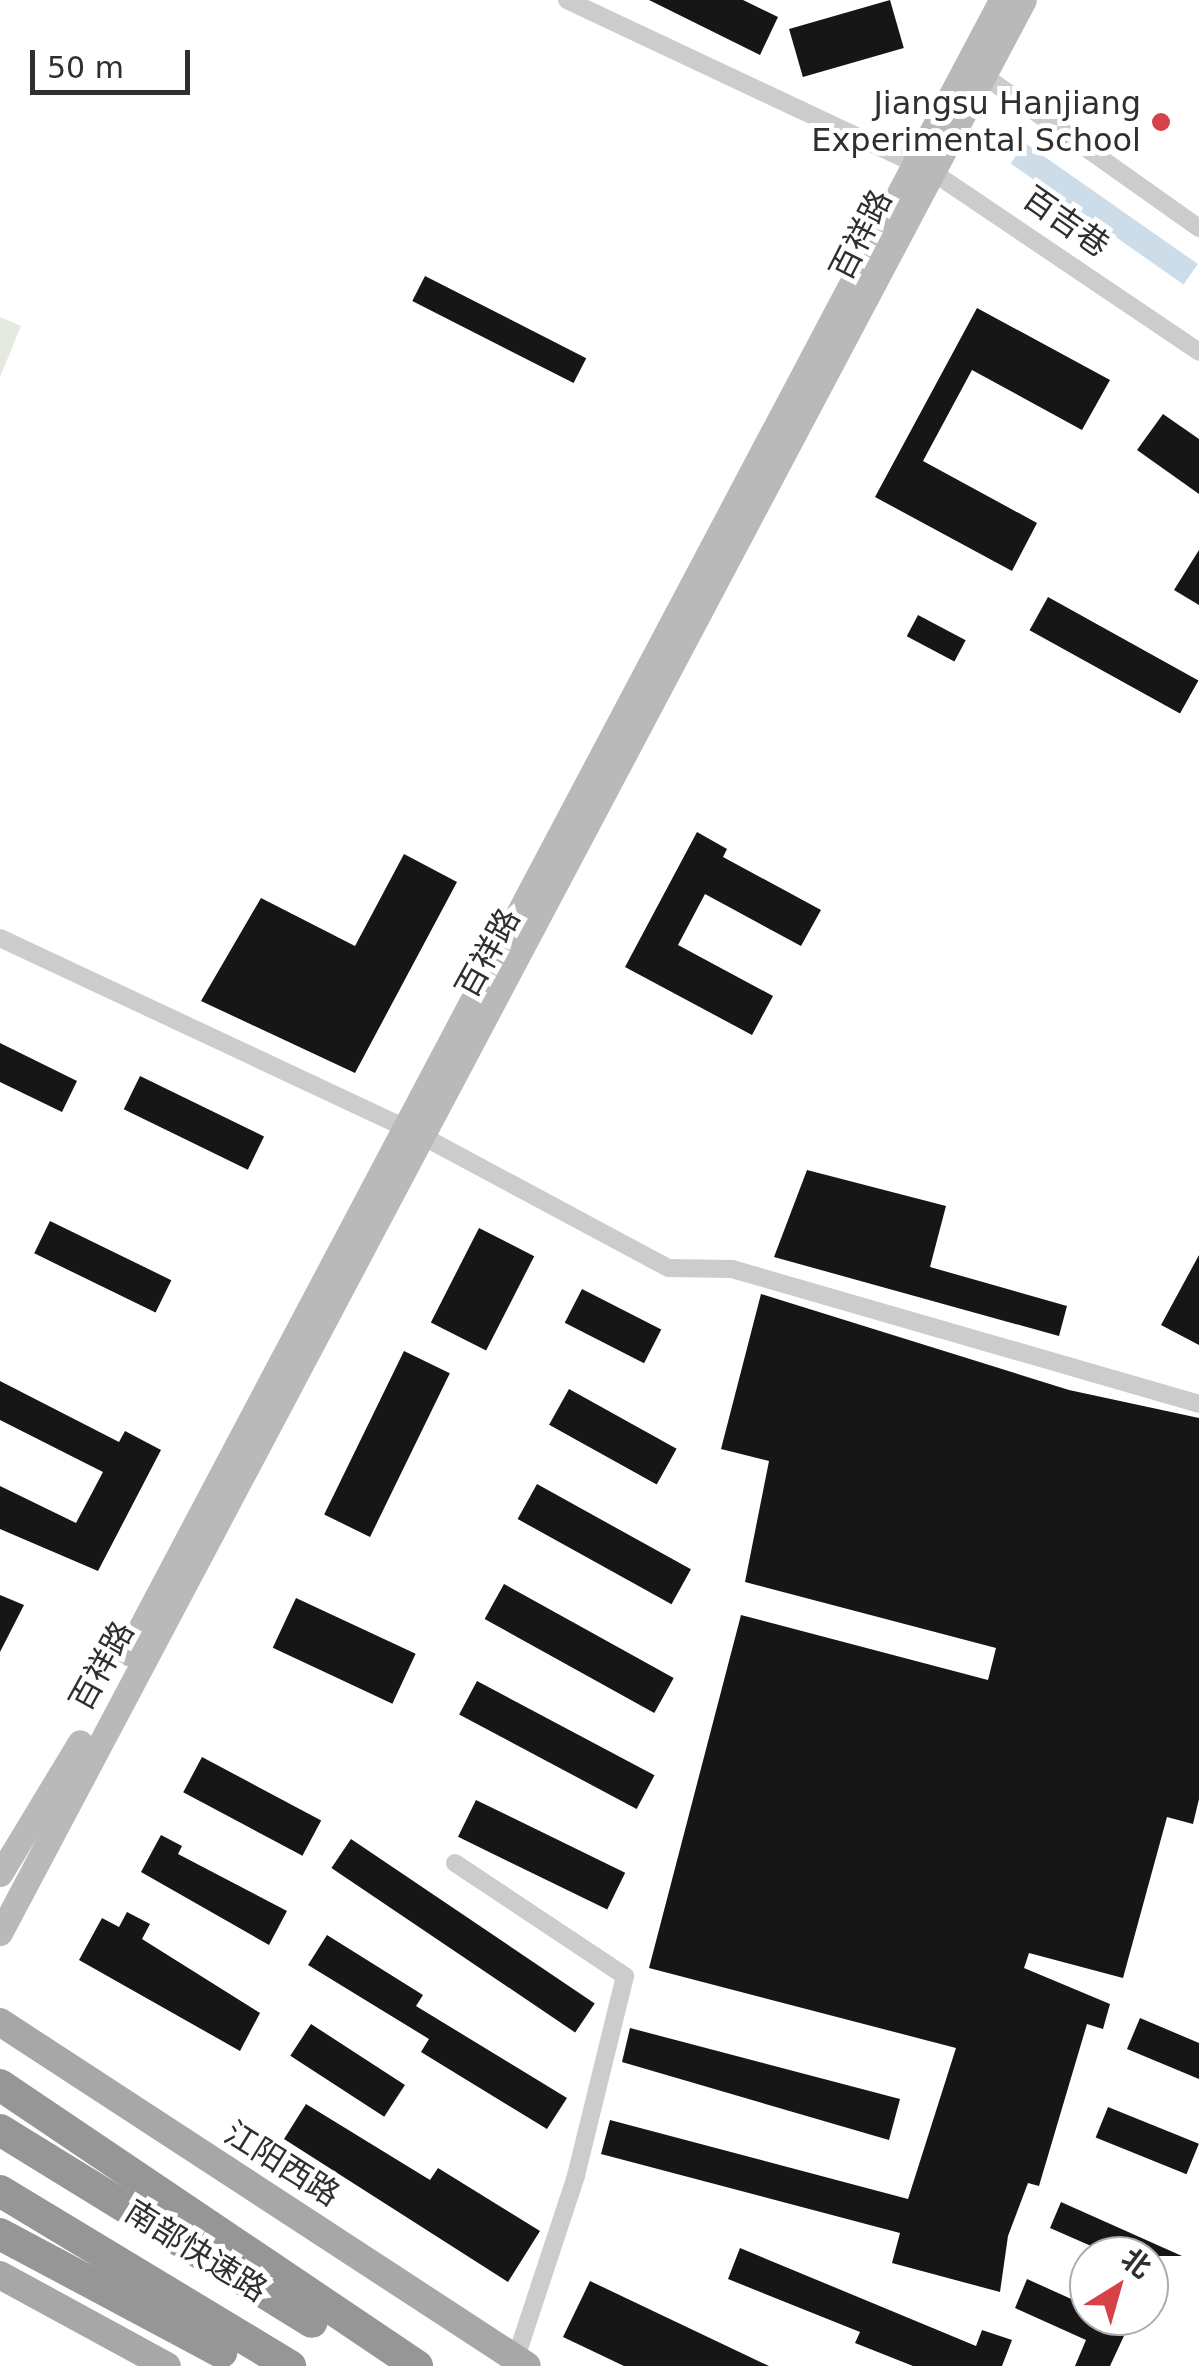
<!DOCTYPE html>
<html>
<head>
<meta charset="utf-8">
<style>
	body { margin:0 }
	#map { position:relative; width:1199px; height:2366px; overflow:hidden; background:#fff; font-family:"DejaVu Sans","Noto Sans SC",sans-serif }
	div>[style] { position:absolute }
	.green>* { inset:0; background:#e4ebde }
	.water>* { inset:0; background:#ccdce9; transform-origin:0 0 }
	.building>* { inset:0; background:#161616; transform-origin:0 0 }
	.street>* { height:18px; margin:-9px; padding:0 9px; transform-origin:9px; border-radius:9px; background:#ccc }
	.secondary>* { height:25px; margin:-12.5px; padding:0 12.5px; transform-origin:12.5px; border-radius:12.5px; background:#b9b9b9 }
	.primary>* { height:28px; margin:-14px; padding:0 14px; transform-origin:14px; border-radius:14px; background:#a7a7a7 }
	.highway>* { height:32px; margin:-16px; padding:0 16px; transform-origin:16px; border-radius:16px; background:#969696 }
	.dots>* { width:28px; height:28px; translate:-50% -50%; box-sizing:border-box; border:5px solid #fff; border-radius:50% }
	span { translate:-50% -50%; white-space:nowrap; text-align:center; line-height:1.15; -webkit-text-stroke:10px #fff; paint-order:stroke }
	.poi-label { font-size:32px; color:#2f2f2f }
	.right { translate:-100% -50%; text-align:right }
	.street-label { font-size:32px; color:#2f2f2f }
	.north { position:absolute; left:1069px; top:2236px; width:100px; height:100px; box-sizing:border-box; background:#fff; border:2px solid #acacac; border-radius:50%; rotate:37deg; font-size:28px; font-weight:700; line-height:40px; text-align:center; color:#2f2f2f }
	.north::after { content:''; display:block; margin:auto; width:35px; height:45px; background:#d54247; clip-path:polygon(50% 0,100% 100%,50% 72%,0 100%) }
	.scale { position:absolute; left:30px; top:50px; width:160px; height:45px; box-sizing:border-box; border:5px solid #2f2f2f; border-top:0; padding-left:12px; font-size:30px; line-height:35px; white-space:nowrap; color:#2f2f2f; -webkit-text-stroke:8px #fff; paint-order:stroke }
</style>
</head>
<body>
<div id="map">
	<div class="green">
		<div style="clip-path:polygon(0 317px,21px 326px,0 377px)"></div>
	</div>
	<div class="water">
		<div style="left:1025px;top:143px;width:211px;height:25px;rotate:35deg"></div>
	</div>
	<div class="building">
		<div style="clip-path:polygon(649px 0,743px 0,778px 17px,760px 55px)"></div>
		<div style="left:890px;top:0;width:50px;height:105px;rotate:74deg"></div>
		<div style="left:425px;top:276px;width:181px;height:28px;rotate:27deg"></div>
		<div style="clip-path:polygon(977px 308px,1110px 380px,1082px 430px,972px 370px,923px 461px,1037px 523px,1012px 571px,875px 497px)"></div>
		<div style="clip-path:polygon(1163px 414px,1199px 439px,1199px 494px,1137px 450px)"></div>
		<div style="clip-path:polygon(1199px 550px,1199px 605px,1174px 590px)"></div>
		<div style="left:1048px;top:597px;width:172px;height:38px;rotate:29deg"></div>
		<div style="left:918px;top:615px;width:54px;height:24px;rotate:28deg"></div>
		<div style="clip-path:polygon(697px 832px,727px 849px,723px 857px,821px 910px,801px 946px,705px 894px,678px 945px,773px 996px,752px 1035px,625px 967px)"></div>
		<div style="clip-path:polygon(404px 854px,457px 882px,355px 1073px,201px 1001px,261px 898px,355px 946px)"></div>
		<div style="clip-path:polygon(0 1043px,77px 1081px,62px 1112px,0 1082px)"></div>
		<div style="left:140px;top:1076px;width:138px;height:37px;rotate:26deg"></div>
		<div style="clip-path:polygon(807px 1170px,946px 1206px,930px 1267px,1067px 1306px,1059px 1336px,774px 1257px)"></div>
		<div style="left:50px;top:1221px;width:135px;height:36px;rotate:26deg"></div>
		<div style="left:479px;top:1228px;width:62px;height:106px;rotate:27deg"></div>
		<div style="clip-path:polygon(1199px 1255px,1199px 1345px,1161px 1325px)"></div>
		<div style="left:582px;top:1289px;width:89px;height:38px;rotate:27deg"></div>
		<div style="clip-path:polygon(761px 1294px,1069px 1390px,1199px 1418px,1199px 1799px,1193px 1824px,1167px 1817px,1123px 1978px,1029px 1953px,1024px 1968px,1110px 2004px,1103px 2029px,1087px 2024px,1039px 2186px,1028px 2183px,1008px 2236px,1000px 2292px,892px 2263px,900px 2233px,601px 2154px,610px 2120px,908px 2199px,956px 2048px,649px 1968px,741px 1615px,988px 1680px,996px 1648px,745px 1582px,769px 1461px,721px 1449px)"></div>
		<div style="left:404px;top:1351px;width:51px;height:182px;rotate:26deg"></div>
		<div style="clip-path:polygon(0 1381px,119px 1442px,125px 1431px,161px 1450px,98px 1571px,0 1529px,0 1486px,76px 1523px,103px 1472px,0 1420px)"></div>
		<div style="left:569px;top:1389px;width:123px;height:41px;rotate:29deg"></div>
		<div style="left:537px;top:1484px;width:176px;height:40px;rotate:29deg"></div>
		<div style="left:504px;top:1584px;width:194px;height:40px;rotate:29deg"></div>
		<div style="clip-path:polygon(0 1595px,24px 1605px,0 1652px)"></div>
		<div style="left:296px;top:1598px;width:132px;height:55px;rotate:25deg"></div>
		<div style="left:477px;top:1681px;width:201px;height:38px;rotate:28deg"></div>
		<div style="left:202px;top:1757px;width:135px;height:40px;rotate:28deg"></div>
		<div style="left:476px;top:1800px;width:166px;height:41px;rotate:26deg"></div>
		<div style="clip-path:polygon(161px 1835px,182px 1846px,178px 1854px,287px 1911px,269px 1945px,141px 1872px)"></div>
		<div style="left:351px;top:1839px;width:294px;height:35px;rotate:34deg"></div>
		<div style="clip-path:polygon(127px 1912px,150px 1924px,142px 1939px,260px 2013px,240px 2051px,79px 1960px,102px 1918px,119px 1927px)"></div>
		<div style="clip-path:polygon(327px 1935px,423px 1995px,416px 2006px,567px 2098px,547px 2129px,421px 2052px,429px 2039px,308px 1965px)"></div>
		<div style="clip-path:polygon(1140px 2018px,1199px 2043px,1199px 2079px,1127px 2049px)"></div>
		<div style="left:311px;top:2024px;width:112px;height:38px;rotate:33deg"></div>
		<div style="clip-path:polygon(630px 2028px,900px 2099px,889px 2140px,622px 2062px)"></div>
		<div style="clip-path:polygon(306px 2104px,430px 2180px,438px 2168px,540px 2231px,508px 2282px,284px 2139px)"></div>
		<div style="left:1108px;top:2107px;width:98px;height:33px;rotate:22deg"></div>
		<div style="clip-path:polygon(1061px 2202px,1182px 2256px,1114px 2256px,1050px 2228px)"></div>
		<div style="clip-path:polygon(740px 2248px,976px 2346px,982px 2330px,1012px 2340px,1002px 2366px,913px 2366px,855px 2343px,860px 2332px,728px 2279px)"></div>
		<div style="clip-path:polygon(1027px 2279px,1089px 2307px,1089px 2316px,1129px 2325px,1110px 2366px,1075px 2366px,1086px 2340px,1015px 2308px)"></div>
		<div style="clip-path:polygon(590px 2281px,769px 2366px,624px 2366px,563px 2337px)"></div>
	</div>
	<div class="street">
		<div style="left:567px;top:0;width:402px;rotate:25.2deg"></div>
		<div style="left:931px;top:171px;width:323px;rotate:34deg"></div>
		<div style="left:983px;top:75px;width:265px;rotate:35.3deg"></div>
		<div style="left:0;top:938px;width:468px;rotate:25.1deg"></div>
		<div style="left:424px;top:1137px;width:277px;rotate:28.2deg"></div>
		<div style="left:668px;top:1268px;width:64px;rotate:0.9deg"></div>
		<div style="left:732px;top:1269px;width:486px;rotate:16.1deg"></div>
		<div style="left:455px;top:1863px;width:204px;rotate:33.6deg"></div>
		<div style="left:625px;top:1976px;width:206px;rotate:103.8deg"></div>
		<div style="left:576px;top:2176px;width:194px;rotate:108.3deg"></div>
	</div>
	<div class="secondary">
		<div style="left:127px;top:1653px;width:1870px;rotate:-62.13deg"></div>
		<div style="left:0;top:1874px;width:154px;rotate:-58.8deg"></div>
		<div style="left:0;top:1933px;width:2187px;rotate:-62.09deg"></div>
	</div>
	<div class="primary">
		<div style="left:0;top:2022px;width:629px;rotate:33.13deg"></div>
		<div style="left:0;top:2275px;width:190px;rotate:28.6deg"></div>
	</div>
	<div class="highway">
		<div style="left:0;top:2085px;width:503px;rotate:33.97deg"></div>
		<div style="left:0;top:2130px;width:366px;rotate:31.6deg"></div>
		<div style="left:0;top:2191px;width:339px;rotate:31.1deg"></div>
		<div style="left:0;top:2234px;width:251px;rotate:28.1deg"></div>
	</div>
	<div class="dots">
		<div style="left:1161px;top:122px;background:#d54247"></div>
	</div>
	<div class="poi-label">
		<span class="right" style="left:1141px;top:122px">Jiangsu Hanjiang<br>Experimental School</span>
	</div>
	<div class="street-label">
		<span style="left:1066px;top:222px;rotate:35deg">百吉巷</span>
		<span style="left:861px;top:235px;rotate:-63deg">百祥路</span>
		<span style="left:488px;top:953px;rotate:-61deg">百祥路</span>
		<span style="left:102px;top:1666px;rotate:-61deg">百祥路</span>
		<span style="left:282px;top:2164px;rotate:32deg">江阳西路</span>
		<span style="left:196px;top:2251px;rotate:32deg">南部快速路</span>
	</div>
	<div class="north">北</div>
	<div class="scale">50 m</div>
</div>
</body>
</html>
